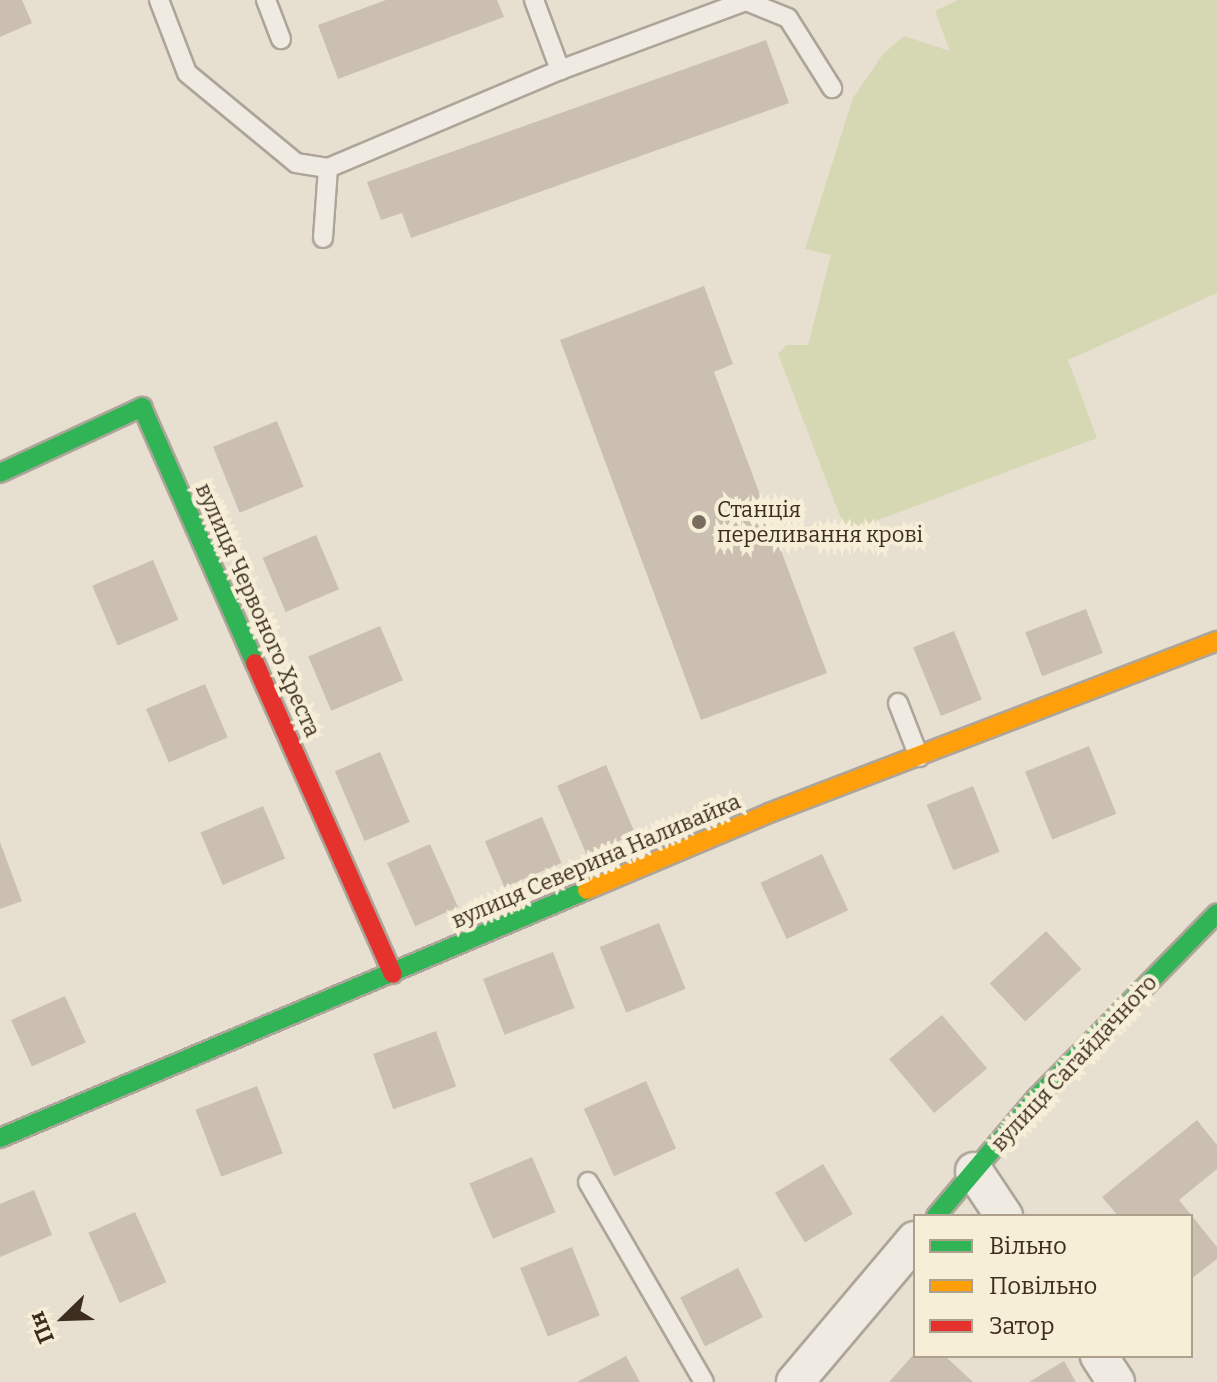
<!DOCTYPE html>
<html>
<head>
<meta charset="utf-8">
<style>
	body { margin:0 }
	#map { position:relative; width:1217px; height:1382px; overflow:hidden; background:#e7e0d1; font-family:Bitter,serif }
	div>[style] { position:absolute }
	.green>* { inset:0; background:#d6d7b3 }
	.building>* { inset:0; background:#cbbfb2; transform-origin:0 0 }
	.roads { filter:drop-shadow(2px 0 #ada599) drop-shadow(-2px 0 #ada599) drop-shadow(0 2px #ada599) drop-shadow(0 -2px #ada599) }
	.lane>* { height:18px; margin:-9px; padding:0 9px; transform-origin:9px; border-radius:9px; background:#efebe3 }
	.street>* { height:36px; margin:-18px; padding:0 18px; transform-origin:18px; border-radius:18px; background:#efebe3 }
	.fast>* { height:18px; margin:-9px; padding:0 9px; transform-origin:9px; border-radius:9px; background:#30b455 }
	.slow>* { height:18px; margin:-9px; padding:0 9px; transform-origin:9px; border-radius:9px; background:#ff9f0a }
	.jam>* { height:18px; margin:-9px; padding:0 9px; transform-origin:9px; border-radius:9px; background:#e5322d }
	.dots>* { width:22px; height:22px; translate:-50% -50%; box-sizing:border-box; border:4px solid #f7eed8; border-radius:50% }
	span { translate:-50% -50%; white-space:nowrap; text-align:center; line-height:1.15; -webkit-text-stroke:8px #f7eed8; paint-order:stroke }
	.poi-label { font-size:22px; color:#3d2e20 }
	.left { translate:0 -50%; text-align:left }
	.street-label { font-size:22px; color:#3d2e20 }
	.legend { position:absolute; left:913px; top:1214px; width:280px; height:144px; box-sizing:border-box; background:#f7eed8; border:2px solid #ada18e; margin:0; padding:10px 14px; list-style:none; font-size:24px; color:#3d2e20 }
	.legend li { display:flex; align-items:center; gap:16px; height:40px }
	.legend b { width:40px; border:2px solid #ada18e }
	.north { position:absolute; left:24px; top:1278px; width:80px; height:80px; -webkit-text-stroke:6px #f7eed8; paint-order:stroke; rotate:247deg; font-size:22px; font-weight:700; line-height:32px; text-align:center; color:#3d2e20 }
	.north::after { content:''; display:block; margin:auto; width:28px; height:36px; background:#3d2e20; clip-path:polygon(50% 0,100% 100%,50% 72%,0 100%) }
</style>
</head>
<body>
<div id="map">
	<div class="green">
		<div style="clip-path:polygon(958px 0,1217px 0,1217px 293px,1068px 360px,1097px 438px,846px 532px,778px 354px,786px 345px,808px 345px,831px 255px,805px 249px,853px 98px,883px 54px,904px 36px,950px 51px,935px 11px)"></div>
	</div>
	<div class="building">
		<div style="clip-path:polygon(0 0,22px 0,32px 23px,0 37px)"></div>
		<div style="clip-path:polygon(386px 0,497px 0,504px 17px,338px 79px,318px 25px)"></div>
		<div style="clip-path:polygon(766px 40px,789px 103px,411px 238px,402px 213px,381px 220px,367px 182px)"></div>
		<div style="clip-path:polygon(704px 286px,733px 364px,714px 372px,827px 673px,701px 720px,560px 340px)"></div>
		<div style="left:277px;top:421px;width:71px;height:69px;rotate:68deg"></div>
		<div style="left:316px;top:535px;width:59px;height:58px;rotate:67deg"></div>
		<div style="left:153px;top:560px;width:65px;height:66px;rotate:67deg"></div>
		<div style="left:1086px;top:609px;width:47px;height:65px;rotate:69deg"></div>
		<div style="left:380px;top:626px;width:59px;height:78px;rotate:67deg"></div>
		<div style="left:954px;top:631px;width:74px;height:44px;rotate:68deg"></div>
		<div style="left:205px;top:684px;width:58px;height:64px;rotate:67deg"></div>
		<div style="left:1089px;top:746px;width:73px;height:69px;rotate:68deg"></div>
		<div style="left:380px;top:752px;width:76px;height:49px;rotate:67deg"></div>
		<div style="left:606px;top:765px;width:75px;height:53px;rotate:67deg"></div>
		<div style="left:973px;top:786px;width:71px;height:50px;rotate:68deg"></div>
		<div style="left:263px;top:806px;width:57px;height:68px;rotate:67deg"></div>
		<div style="left:542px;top:817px;width:50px;height:62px;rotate:67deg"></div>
		<div style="clip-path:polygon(0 842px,22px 901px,0 909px)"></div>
		<div style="left:430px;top:844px;width:69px;height:47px;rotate:66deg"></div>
		<div style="left:822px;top:854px;width:62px;height:68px;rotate:65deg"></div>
		<div style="left:659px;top:923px;width:71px;height:64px;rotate:68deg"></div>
		<div style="left:1046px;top:931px;width:52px;height:77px;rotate:47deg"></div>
		<div style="left:553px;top:952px;width:60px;height:75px;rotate:69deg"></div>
		<div style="left:65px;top:996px;width:51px;height:59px;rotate:66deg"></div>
		<div style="left:942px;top:1015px;width:70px;height:69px;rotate:50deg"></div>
		<div style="left:436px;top:1031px;width:59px;height:67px;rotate:70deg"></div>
		<div style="left:646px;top:1081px;width:74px;height:68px;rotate:66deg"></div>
		<div style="left:257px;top:1086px;width:72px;height:66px;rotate:69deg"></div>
		<div style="clip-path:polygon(1197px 1120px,1217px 1145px,1217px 1169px,1179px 1200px,1217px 1247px,1217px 1259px,1191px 1279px,1191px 1216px,1118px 1216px,1102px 1197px)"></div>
		<div style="left:532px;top:1157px;width:60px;height:68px;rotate:67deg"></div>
		<div style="left:823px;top:1164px;width:58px;height:56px;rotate:59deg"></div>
		<div style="clip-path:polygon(34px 1190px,52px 1235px,0 1257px,0 1204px)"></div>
		<div style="left:135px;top:1212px;width:77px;height:51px;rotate:66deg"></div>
		<div style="left:572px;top:1247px;width:74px;height:56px;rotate:68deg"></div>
		<div style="left:738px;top:1268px;width:55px;height:65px;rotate:63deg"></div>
		<div style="clip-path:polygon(915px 1353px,945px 1356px,973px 1382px,889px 1382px)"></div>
		<div style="clip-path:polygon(626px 1356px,640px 1382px,577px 1382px)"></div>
		<div style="clip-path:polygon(1064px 1361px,1076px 1382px,1029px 1382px)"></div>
	</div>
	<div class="roads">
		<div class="lane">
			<div style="left:159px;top:0;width:78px;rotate:69deg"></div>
			<div style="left:187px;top:73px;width:141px;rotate:39.5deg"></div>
			<div style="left:296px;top:163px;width:32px;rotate:9deg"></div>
			<div style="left:266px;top:0;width:42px;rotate:69deg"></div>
			<div style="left:534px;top:0;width:75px;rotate:69.6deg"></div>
			<div style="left:323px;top:238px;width:70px;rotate:-85.9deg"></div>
			<div style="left:328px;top:168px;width:252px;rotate:-22.9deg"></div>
			<div style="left:560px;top:70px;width:198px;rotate:-20.4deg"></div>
			<div style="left:746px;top:1px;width:45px;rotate:22deg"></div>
			<div style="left:788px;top:18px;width:83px;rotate:57.8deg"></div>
			<div style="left:898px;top:703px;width:58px;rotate:68.7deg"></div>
			<div style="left:588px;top:1182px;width:231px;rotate:59.9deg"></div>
		</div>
		<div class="street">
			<div style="left:974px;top:1171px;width:54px;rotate:56.3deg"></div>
			<div style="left:1099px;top:1356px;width:31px;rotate:57deg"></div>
			<div style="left:795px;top:1382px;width:186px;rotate:-49.8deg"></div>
		</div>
		<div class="fast">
			<div style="left:0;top:473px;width:157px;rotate:-24.9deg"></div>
			<div style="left:142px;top:407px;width:280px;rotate:66.2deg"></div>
			<div style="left:0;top:1138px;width:637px;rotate:-22.9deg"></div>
			<div style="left:936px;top:1216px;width:156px;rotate:-49.7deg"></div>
			<div style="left:1037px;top:1097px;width:257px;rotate:-45.6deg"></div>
		</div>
		<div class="slow">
			<div style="left:587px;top:890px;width:198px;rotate:-22.9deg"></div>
			<div style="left:769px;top:813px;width:480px;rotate:-21deg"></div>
		</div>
		<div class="jam">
			<div style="left:255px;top:663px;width:340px;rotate:66.1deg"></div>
		</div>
	</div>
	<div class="dots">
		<div style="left:699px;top:522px;background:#786c5e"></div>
	</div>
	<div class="poi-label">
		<span class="left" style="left:717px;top:522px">Станція<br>переливання крові</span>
	</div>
	<div class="street-label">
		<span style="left:258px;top:610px;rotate:66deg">вулиця Червоного Хреста</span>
		<span style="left:596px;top:861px;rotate:-23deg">вулиця Северина Наливайка</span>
		<span style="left:1074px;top:1063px;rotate:-47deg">вулиця Сагайдачного</span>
	</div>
	<ul class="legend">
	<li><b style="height:10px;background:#30b455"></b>Вільно</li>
	<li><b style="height:10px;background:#ff9f0a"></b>Повільно</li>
	<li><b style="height:10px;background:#e5322d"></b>Затор</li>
	</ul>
	<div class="north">Пн</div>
</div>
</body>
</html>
